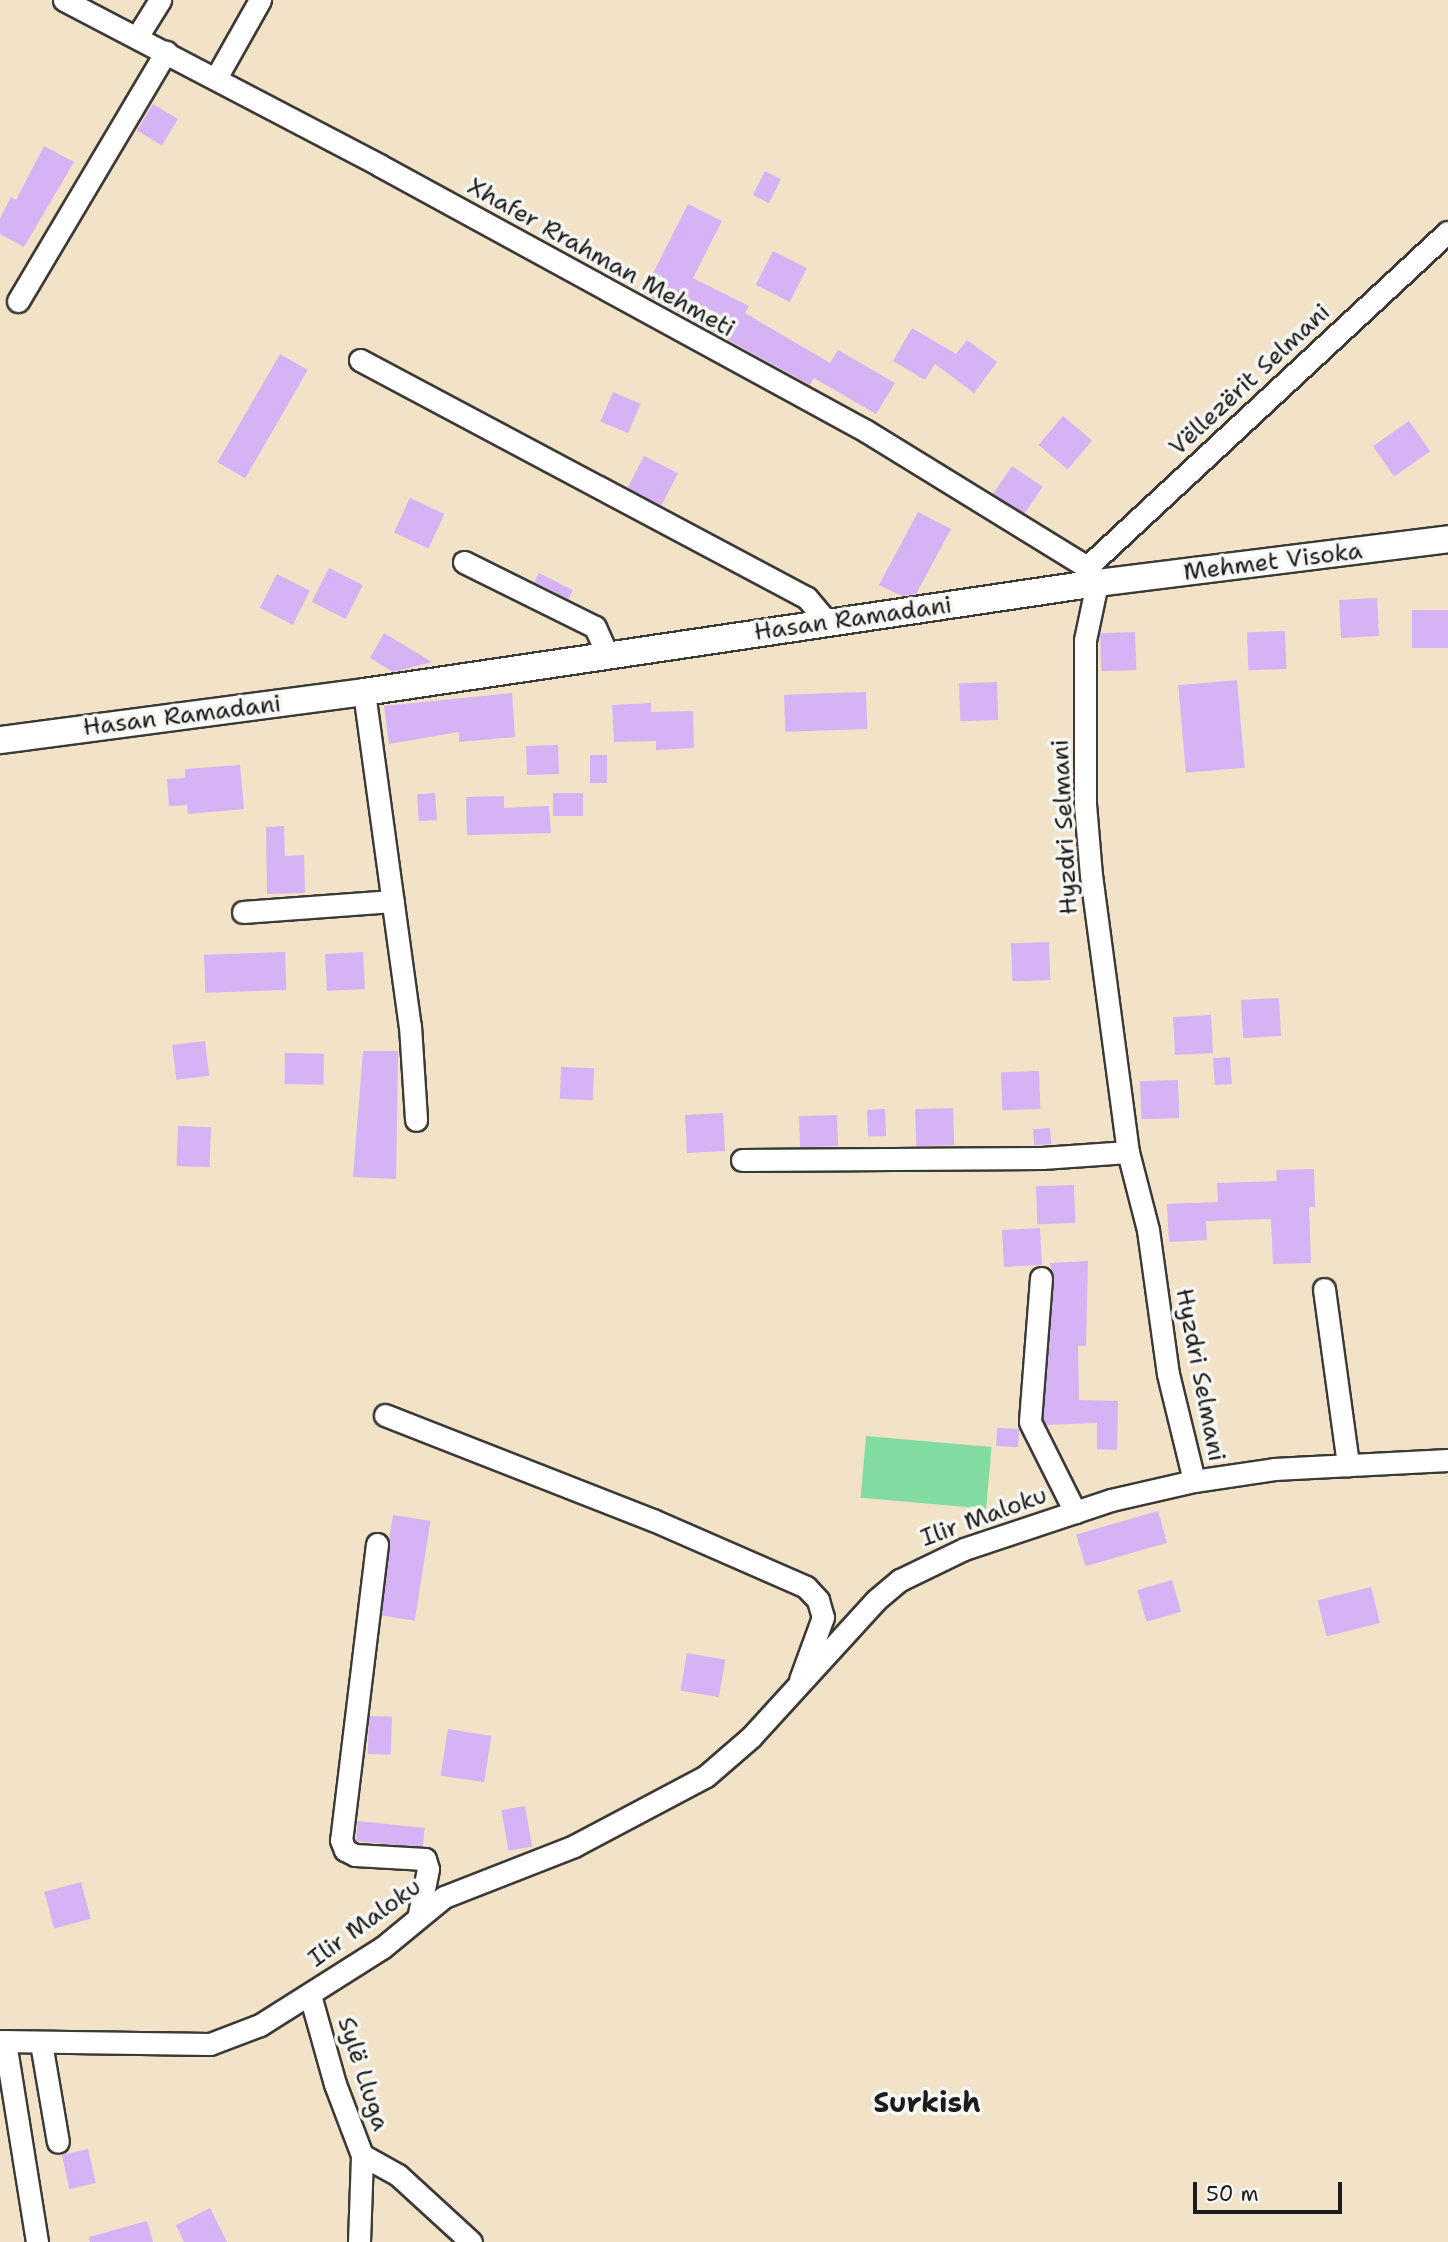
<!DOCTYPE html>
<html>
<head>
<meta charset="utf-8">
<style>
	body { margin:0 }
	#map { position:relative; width:1448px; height:2242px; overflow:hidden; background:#f2e2c8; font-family:"Shantell Sans",sans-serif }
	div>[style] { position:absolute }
	.green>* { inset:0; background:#82dca1; transform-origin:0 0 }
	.building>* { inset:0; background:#d5b3f4; transform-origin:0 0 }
	.roads { filter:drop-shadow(2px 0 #3c3a36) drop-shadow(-2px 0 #3c3a36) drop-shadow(0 2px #3c3a36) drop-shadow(0 -2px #3c3a36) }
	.minor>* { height:21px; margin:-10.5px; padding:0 10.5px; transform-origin:10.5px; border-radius:10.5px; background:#fff }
	.major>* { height:26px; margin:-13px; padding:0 13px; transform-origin:13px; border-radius:13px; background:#fff }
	span { translate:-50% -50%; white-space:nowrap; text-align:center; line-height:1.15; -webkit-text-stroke:7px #f6f6f2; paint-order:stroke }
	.street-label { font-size:24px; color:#1c1c1c }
	.quarter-label { font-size:28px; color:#1c1c1c; font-weight:700 }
	.scale { position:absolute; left:1193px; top:2182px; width:149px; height:32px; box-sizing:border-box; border:4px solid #1c1c1c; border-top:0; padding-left:9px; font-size:21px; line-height:24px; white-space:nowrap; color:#1c1c1c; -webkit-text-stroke:5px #f6f6f2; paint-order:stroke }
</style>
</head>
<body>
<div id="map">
	<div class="green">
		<div style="left:866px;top:1436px;width:126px;height:62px;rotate:5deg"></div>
	</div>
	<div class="building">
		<div style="left:153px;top:104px;width:29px;height:31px;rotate:31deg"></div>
		<div style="clip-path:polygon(44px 146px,74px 162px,24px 247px,0 234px,0 218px,11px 197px,16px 200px)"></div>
		<div style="left:765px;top:171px;width:18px;height:27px;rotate:27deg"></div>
		<div style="clip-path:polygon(688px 204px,722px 221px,693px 278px,749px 306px,745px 313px,830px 363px,838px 350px,895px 383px,876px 414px,814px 378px,810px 385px,643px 293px)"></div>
		<div style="left:773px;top:251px;width:38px;height:38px;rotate:27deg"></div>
		<div style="clip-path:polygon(912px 328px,956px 354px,967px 340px,997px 362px,974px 393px,935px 364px,925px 380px,893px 361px)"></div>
		<div style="left:280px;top:354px;width:32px;height:125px;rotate:30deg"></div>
		<div style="left:613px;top:392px;width:30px;height:32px;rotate:23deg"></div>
		<div style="left:1063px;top:416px;width:38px;height:38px;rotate:40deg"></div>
		<div style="left:1409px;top:421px;width:37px;height:44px;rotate:55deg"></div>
		<div style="left:644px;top:456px;width:38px;height:36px;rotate:27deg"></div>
		<div style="left:1012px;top:466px;width:37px;height:34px;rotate:34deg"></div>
		<div style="left:410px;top:498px;width:38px;height:38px;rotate:25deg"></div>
		<div style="clip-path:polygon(918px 512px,951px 529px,916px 594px,902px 596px,879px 585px)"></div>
		<div style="left:329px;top:568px;width:38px;height:38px;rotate:27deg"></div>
		<div style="left:539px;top:573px;width:38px;height:10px;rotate:27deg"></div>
		<div style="left:277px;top:574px;width:37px;height:38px;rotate:27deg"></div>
		<div style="left:1377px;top:598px;width:38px;height:38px;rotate:87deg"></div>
		<div style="left:1448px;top:610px;width:38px;height:36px;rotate:90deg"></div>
		<div style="left:1285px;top:631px;width:38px;height:38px;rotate:88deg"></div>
		<div style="left:1135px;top:632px;width:38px;height:35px;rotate:88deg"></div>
		<div style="clip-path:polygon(384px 633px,432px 662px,393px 672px,370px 658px)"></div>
		<div style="left:1237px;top:680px;width:88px;height:59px;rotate:85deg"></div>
		<div style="left:997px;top:682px;width:38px;height:38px;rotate:88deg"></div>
		<div style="left:866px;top:692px;width:37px;height:82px;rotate:88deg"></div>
		<div style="clip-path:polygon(512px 693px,515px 737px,459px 742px,459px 732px,389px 744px,384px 706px)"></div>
		<div style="clip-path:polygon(651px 703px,651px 712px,693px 711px,694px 748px,656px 750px,656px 741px,614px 742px,612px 705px)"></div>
		<div style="left:558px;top:745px;width:29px;height:32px;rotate:88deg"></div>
		<div style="left:590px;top:755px;width:17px;height:28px"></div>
		<div style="clip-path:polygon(240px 765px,244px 809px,188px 814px,187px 805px,169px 806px,167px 779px,185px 778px,185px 769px)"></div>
		<div style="left:435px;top:793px;width:27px;height:18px;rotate:86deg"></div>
		<div style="left:553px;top:793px;width:30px;height:23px"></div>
		<div style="clip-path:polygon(504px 796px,504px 808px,549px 806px,551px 833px,467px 835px,466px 797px)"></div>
		<div style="clip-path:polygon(284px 826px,285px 856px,304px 855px,305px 893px,267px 894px,266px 827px)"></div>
		<div style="left:1049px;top:942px;width:38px;height:38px;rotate:88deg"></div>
		<div style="left:285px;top:952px;width:38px;height:81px;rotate:88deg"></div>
		<div style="left:363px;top:952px;width:37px;height:38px;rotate:87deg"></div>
		<div style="left:1279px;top:998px;width:38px;height:38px;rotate:87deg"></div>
		<div style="left:1211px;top:1015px;width:38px;height:38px;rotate:87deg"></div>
		<div style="left:205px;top:1041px;width:35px;height:33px;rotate:83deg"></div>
		<div style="clip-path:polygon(363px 1051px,398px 1051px,396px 1179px,353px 1177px)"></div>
		<div style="left:285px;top:1053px;width:39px;height:31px;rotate:1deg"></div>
		<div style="left:1230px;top:1057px;width:27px;height:17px;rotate:86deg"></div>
		<div style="left:561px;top:1067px;width:33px;height:32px;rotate:2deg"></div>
		<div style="left:1039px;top:1071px;width:38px;height:38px;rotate:88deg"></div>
		<div style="left:1178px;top:1080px;width:38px;height:38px;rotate:88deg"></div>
		<div style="left:953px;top:1108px;width:37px;height:38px;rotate:88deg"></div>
		<div style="left:885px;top:1109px;width:27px;height:18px;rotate:88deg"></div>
		<div style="left:723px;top:1113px;width:38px;height:38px;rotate:87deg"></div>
		<div style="left:837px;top:1115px;width:31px;height:38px;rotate:88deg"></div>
		<div style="left:178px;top:1126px;width:33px;height:40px;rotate:2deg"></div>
		<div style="left:1050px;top:1128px;width:16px;height:17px;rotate:86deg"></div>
		<div style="clip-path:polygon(1314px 1169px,1315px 1207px,1309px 1207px,1311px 1263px,1273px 1264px,1271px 1219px,1206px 1221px,1207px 1240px,1169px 1242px,1167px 1204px,1218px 1202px,1217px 1183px,1277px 1181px,1276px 1170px)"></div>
		<div style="left:1074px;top:1185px;width:38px;height:38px;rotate:88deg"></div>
		<div style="left:1040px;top:1228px;width:37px;height:38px;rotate:87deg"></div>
		<div style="clip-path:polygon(1088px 1261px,1086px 1346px,1078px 1346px,1079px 1400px,1118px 1401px,1117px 1450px,1097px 1449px,1097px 1423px,1046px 1425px,1043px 1419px,1054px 1279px,1050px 1263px)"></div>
		<div style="left:997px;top:1428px;width:22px;height:18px;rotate:3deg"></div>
		<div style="left:1158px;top:1511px;width:33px;height:85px;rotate:74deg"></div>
		<div style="left:393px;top:1515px;width:38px;height:101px;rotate:9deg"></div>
		<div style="left:1172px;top:1580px;width:33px;height:36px;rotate:74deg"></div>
		<div style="left:1371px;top:1587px;width:37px;height:55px;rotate:76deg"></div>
		<div style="left:687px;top:1653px;width:39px;height:38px;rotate:10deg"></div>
		<div style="left:369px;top:1716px;width:23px;height:38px;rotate:2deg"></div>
		<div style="left:448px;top:1729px;width:44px;height:47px;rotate:9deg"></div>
		<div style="left:525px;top:1806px;width:41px;height:24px;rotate:80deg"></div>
		<div style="left:358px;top:1821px;width:67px;height:20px;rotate:6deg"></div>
		<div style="left:81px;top:1882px;width:38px;height:38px;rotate:75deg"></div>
		<div style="left:88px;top:2149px;width:35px;height:27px;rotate:77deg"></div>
		<div style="clip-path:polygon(210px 2208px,227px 2242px,184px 2242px,176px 2225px)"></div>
		<div style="clip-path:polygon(147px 2221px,153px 2242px,90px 2242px,89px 2237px)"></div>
	</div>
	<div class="roads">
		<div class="minor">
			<div style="left:64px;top:0;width:356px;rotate:27.6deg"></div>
			<div style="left:379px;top:165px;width:555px;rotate:28.64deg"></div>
			<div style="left:866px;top:431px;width:259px;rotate:31.6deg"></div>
			<div style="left:1087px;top:567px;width:19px;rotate:58deg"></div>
			<div style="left:1097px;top:583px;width:58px;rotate:101.9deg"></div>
			<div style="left:1085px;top:640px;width:164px;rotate:90deg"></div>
			<div style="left:1085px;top:804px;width:71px;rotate:85.2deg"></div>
			<div style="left:1091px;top:875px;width:279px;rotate:82.4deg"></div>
			<div style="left:1128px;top:1152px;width:81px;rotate:75.6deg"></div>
			<div style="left:1148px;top:1230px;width:145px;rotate:82.1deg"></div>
			<div style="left:1168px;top:1374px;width:110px;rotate:76.3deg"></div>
			<div style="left:137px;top:37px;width:44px;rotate:-58.1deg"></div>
			<div style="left:216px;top:78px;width:90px;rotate:-60.6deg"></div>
			<div style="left:18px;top:301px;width:290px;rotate:-59.3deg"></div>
			<div style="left:360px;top:360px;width:506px;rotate:28.03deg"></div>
			<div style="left:807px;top:598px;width:33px;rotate:50deg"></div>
			<div style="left:464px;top:562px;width:146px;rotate:26.4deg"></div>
			<div style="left:595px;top:627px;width:32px;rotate:66deg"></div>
			<div style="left:1087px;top:567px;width:492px;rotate:-42.9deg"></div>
			<div style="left:364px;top:692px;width:337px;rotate:82.2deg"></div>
			<div style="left:410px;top:1026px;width:94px;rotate:86.3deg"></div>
			<div style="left:243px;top:912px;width:150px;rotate:-4.2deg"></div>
			<div style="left:742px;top:1160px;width:300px;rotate:-0.4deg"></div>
			<div style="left:1042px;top:1158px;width:86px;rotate:-4deg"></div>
			<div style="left:1041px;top:1278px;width:144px;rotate:94.4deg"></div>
			<div style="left:1030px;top:1422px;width:101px;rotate:63.4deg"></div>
			<div style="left:1324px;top:1289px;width:178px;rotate:82.2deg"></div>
			<div style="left:385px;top:1415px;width:288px;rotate:21.4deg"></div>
			<div style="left:653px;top:1520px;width:167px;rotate:23.6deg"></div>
			<div style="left:806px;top:1587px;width:18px;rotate:47deg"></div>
			<div style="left:818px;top:1600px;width:18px;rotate:74deg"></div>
			<div style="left:823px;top:1617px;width:67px;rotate:110.1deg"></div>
			<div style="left:377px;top:1544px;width:298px;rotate:96.9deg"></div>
			<div style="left:341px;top:1840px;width:11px;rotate:68deg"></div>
			<div style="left:345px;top:1850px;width:11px;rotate:27deg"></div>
			<div style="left:355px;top:1855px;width:70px;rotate:3.3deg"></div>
			<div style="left:425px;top:1859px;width:10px;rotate:73deg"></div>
			<div style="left:428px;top:1869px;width:46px;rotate:101.3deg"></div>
			<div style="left:310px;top:1995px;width:92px;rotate:74.3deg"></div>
			<div style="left:335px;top:2084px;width:76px;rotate:69.2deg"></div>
			<div style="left:362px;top:2155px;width:41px;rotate:29.1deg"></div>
			<div style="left:398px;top:2175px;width:99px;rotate:42.5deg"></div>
			<div style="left:0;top:2041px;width:210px;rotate:0.8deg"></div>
			<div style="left:210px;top:2044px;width:53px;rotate:-20.8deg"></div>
			<div style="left:260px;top:2025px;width:144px;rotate:-32.3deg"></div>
			<div style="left:382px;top:1948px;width:80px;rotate:-39.4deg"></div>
			<div style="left:444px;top:1897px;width:140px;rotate:-21.4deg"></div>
			<div style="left:574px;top:1846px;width:149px;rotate:-27.9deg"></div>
			<div style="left:706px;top:1776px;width:60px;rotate:-40.9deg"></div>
			<div style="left:751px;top:1737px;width:185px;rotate:-47.6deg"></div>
			<div style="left:876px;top:1600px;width:31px;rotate:-40deg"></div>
			<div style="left:900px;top:1580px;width:71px;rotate:-25.8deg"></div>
			<div style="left:964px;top:1549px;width:155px;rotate:-18.4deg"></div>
			<div style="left:1111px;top:1500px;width:85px;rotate:-12.9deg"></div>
			<div style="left:1194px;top:1481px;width:81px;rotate:-8.5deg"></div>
			<div style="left:1274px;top:1469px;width:174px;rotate:-3deg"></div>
			<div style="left:5px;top:2042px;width:203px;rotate:80.9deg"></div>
			<div style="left:41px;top:2043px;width:100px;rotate:80.3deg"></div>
			<div style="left:359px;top:2242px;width:87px;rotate:-88deg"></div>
		</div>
		<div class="major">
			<div style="left:0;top:740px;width:367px;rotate:-7.5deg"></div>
			<div style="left:364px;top:692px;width:741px;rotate:-8.46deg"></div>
			<div style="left:1097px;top:583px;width:354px;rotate:-7.1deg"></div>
		</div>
	</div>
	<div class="street-label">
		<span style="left:601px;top:258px;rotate:29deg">Xhafer Rrahman Mehmeti</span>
		<span style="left:1250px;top:380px;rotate:-43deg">Vëllezërit Selmani</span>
		<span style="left:1273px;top:562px;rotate:-7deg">Mehmet Visoka</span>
		<span style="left:853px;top:619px;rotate:-8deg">Hasan Ramadani</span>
		<span style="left:182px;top:716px;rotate:-7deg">Hasan Ramadani</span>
		<span style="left:1065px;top:827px;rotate:-93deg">Hyzdri Selmani</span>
		<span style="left:1200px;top:1375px;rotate:79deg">Hyzdri Selmani</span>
		<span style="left:984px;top:1517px;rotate:-20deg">Ilir Maloku</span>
		<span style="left:365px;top:1923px;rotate:-36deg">Ilir Maloku</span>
		<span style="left:363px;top:2074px;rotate:72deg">Sylë Lluga</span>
	</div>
	<div class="quarter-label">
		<span style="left:927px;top:2102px">Surkish</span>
	</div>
	<div class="scale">50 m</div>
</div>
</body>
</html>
